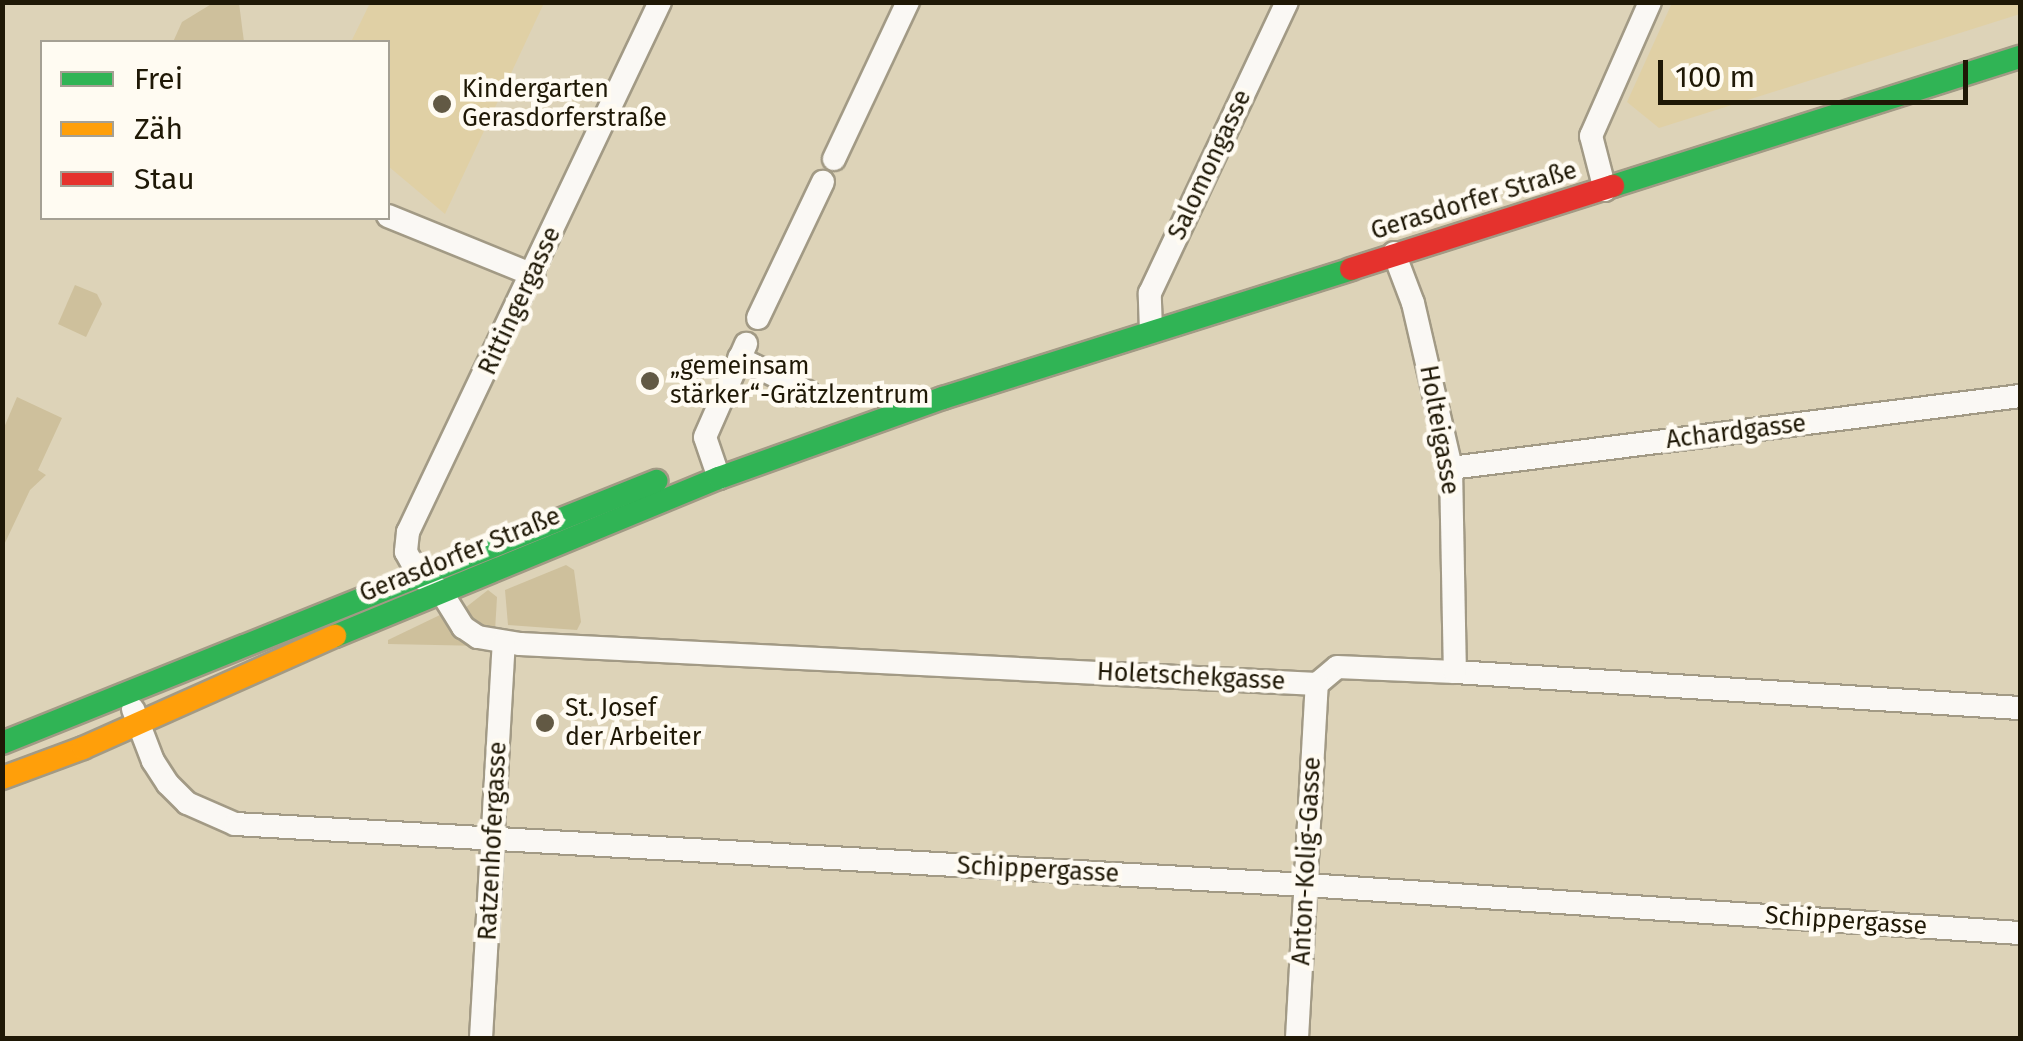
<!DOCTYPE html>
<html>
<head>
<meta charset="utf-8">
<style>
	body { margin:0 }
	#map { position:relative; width:2023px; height:1041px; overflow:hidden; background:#ddd3b8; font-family:"Fira Sans",sans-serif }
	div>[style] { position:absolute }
	.built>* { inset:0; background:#e0d0a5 }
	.green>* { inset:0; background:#cec09c }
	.roads { filter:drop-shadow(2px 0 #a29a85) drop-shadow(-2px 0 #a29a85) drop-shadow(0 2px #a29a85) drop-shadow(0 -2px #a29a85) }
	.street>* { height:22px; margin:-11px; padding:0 11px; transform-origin:11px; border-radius:11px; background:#faf8f4 }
	.fast>* { height:22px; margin:-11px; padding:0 11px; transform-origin:11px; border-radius:11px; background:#30b455 }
	.slow>* { height:22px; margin:-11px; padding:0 11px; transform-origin:11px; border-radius:11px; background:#ff9f0a }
	.jam>* { height:22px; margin:-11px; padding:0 11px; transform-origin:11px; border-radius:11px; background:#e5322d }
	.dots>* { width:28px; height:28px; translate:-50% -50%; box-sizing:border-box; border:5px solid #fffbf2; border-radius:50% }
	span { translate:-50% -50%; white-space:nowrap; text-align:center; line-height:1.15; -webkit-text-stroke:9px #fffbf2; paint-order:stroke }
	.poi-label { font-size:25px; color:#1f1806 }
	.left { translate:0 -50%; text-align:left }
	.street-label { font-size:25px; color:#1f1806 }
	.frame { position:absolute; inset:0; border:5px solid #1f1806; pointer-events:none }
	.legend { position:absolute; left:40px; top:40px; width:350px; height:180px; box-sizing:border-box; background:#fffbf2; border:2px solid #a5a094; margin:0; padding:12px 18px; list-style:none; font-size:30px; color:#1f1806 }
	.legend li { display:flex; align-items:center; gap:20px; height:50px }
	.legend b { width:50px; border:2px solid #a5a094 }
	.scale { position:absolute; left:1658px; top:60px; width:310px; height:45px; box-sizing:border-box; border:5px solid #1f1806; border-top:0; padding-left:12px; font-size:30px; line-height:35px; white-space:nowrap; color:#1f1806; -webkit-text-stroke:8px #fffbf2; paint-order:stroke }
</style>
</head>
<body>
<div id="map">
	<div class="built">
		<div style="clip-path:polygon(370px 3px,544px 3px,445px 214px,388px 166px,388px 42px,351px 42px)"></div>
		<div style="clip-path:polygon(1672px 3px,2020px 2px,2020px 14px,1659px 128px,1627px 102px)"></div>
	</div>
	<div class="green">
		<div style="clip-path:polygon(213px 3px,239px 3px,244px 42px,173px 42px,182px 22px)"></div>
		<div style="clip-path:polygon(75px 285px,97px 294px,102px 304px,86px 337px,58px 324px)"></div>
		<div style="clip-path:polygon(17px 397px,62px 418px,38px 470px,46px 475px,30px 490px,3px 547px,3px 430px)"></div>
		<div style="clip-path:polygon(566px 565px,574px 570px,581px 622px,577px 630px,508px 625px,505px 590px)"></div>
		<div style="clip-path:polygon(488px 590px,497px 597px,495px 631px,478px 627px,465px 608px)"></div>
		<div style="clip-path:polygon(442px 614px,483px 646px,388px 644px,388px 640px)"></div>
	</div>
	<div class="roads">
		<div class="street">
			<div style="left:660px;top:2px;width:587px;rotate:115.43deg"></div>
			<div style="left:408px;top:532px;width:20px;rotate:96deg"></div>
			<div style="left:406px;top:552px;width:29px;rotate:61deg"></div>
			<div style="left:420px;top:577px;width:24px;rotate:33deg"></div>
			<div style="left:440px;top:590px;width:44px;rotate:58.1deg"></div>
			<div style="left:463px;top:627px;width:18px;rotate:34deg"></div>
			<div style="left:478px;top:637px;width:43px;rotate:9.5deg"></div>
			<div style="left:520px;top:644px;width:798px;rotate:2.87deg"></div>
			<div style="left:1317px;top:684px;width:26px;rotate:-40deg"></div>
			<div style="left:1337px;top:667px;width:118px;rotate:2.4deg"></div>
			<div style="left:1455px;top:672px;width:566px;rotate:3.65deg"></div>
			<div style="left:834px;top:159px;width:174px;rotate:-64.8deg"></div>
			<div style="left:1605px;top:190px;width:56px;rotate:-104.5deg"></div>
			<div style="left:1591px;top:136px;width:146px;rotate:-66.2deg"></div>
			<div style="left:388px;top:216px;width:157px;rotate:22.1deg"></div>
			<div style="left:1394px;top:253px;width:53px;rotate:69.2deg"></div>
			<div style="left:1413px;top:303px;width:169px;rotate:77deg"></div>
			<div style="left:1451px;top:468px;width:204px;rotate:88.9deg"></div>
			<div style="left:758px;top:318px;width:151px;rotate:-64.5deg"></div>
			<div style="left:1151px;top:331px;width:38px;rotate:-92deg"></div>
			<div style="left:1150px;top:293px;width:322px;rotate:-64.8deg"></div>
			<div style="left:739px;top:358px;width:77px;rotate:26.2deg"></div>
			<div style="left:1451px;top:468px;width:574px;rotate:-7.21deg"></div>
			<div style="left:719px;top:478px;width:43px;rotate:-108.9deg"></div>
			<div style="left:705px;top:437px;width:102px;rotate:-66.2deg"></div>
			<div style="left:133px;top:709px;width:56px;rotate:69deg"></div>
			<div style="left:153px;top:761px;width:27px;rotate:57deg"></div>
			<div style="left:168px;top:784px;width:27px;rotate:45deg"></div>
			<div style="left:187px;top:803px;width:52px;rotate:23.6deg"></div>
			<div style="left:235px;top:824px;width:1073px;rotate:3.26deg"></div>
			<div style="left:1306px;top:885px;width:716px;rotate:3.85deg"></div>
			<div style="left:481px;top:1038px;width:396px;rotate:-86.7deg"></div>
			<div style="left:1297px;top:1038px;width:355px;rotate:-86.8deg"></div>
		</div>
		<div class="fast">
			<div style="left:1613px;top:186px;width:427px;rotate:-17.6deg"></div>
			<div style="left:335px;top:636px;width:415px;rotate:-22.4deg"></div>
			<div style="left:719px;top:478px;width:238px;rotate:-19.7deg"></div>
			<div style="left:943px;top:398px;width:428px;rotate:-17.5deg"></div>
			<div style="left:2px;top:743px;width:705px;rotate:-21.83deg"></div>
		</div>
		<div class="slow">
			<div style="left:2px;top:778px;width:86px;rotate:-20.3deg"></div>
			<div style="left:83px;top:748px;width:276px;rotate:-24deg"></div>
		</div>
		<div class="jam">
			<div style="left:1351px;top:269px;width:275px;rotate:-17.6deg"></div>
		</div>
	</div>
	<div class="dots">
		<div style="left:442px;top:104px;background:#625944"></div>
		<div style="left:650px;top:381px;background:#625944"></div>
		<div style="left:545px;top:723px;background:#625944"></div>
	</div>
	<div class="poi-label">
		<span class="left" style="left:462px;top:104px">Kindergarten<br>Gerasdorferstraße</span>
		<span class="left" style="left:670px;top:381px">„gemeinsam<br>stärker“-Grätzlzentrum</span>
		<span class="left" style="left:565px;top:723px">St. Josef<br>der Arbeiter</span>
	</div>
	<div class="street-label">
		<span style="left:1210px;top:165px;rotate:-65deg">Salomongasse</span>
		<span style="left:1474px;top:201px;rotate:-17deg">Gerasdorfer Straße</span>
		<span style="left:520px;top:301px;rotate:-65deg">Rittingergasse</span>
		<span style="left:1439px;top:430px;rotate:80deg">Holteigasse</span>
		<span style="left:1736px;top:432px;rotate:-7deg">Achardgasse</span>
		<span style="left:460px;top:555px;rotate:-22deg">Gerasdorfer Straße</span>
		<span style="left:1191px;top:677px;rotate:3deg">Holetschekgasse</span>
		<span style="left:493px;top:841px;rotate:-87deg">Ratzenhofergasse</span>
		<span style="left:1307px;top:861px;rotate:-87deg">Anton-Kolig-Gasse</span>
		<span style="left:1038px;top:870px;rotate:3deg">Schippergasse</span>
		<span style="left:1846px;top:921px;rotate:4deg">Schippergasse</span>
	</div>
	<div class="frame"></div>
	<ul class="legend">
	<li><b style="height:12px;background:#30b455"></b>Frei</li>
	<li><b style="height:12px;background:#ff9f0a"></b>Zäh</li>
	<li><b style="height:12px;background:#e5322d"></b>Stau</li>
	</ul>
	<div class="scale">100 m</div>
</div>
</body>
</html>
